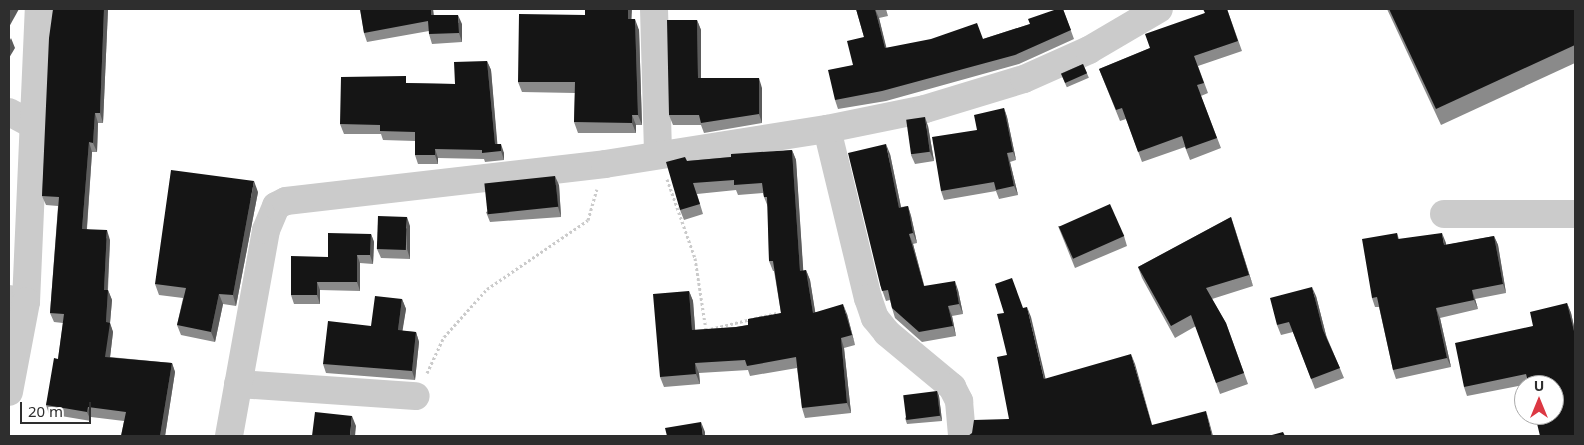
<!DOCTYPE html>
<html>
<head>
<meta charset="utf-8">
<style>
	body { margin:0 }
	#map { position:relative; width:1584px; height:445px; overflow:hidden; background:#fff; font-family:"Noto Sans",sans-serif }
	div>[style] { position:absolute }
	.path>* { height:3px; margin-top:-1.5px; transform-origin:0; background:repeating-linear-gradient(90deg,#cbcbcb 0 2.5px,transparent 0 5px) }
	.minor>* { height:28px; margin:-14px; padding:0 14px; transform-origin:14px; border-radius:14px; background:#cbcbcb }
	.wall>* { inset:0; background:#8a8a8a; transform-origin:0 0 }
	.shaded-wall>* { inset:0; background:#5b5b5b }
	.building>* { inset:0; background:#151515; transform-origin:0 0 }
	span { translate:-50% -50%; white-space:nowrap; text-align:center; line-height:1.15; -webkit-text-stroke:5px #fff; paint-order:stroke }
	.frame { position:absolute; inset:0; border:10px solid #2e2e2e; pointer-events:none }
	.north { position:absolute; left:1514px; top:375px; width:50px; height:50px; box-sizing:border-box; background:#fff; border:1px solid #ababab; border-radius:50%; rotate:0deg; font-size:14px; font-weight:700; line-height:20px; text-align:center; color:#2e2e2e }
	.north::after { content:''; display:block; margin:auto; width:18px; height:22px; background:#dc3843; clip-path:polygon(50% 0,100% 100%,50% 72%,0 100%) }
	.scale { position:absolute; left:20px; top:402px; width:71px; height:22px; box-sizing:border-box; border:2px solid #2e2e2e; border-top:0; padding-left:6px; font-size:15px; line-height:18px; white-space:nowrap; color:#2e2e2e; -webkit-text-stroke:4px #fff; paint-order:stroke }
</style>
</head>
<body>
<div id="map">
	<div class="path">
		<div style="left:667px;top:179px;width:84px;rotate:70.5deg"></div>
		<div style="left:695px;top:258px;width:73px;rotate:81.3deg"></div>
		<div style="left:706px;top:330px;width:73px;rotate:-13.5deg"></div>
		<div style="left:427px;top:373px;width:40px;rotate:-65deg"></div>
		<div style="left:444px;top:337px;width:64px;rotate:-48.1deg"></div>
		<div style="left:487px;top:289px;width:122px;rotate:-34.3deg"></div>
		<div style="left:588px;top:220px;width:32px;rotate:-74deg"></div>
	</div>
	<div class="minor">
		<div style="left:654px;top:9px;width:145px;rotate:88.4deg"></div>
		<div style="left:9px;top:112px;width:27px;rotate:28deg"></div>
		<div style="left:827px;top:129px;width:174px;rotate:76.4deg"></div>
		<div style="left:868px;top:298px;width:21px;rotate:71deg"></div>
		<div style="left:875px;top:318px;width:19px;rotate:51deg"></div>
		<div style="left:887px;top:333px;width:85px;rotate:39.7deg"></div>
		<div style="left:952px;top:387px;width:16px;rotate:63deg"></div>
		<div style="left:959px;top:401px;width:35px;rotate:85deg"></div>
		<div style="left:1444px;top:214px;width:131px"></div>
		<div style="left:9px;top:299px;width:17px;rotate:10deg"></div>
		<div style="left:26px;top:302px;width:293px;rotate:-87.5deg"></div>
		<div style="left:238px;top:384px;width:178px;rotate:3.9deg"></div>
		<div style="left:9px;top:392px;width:92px;rotate:-79.3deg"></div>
		<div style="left:229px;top:436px;width:209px;rotate:-79.8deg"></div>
		<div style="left:266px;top:230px;width:26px;rotate:-67deg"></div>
		<div style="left:276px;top:206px;width:11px;rotate:-27deg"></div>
		<div style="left:286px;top:201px;width:321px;rotate:-6.6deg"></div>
		<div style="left:605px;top:164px;width:225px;rotate:-9deg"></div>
		<div style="left:827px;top:129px;width:100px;rotate:-11.5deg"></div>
		<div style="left:925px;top:109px;width:103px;rotate:-16.9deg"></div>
		<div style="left:1024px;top:79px;width:71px;rotate:-24deg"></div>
		<div style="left:1089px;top:50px;width:81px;rotate:-30.4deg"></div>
	</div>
	<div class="wall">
		<div style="clip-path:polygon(53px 9px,108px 9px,103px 123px,98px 123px,97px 152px,92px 152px,87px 229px,110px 240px,108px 290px,112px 300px,110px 323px,113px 332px,110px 357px,172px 363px,175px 372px,165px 436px,121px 436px,124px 421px,91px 417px,91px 421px,49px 414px,46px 405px,58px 359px,63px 323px,54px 322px,50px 313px,58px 206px,46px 205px,42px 196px)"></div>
		<div style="clip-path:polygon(360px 9px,433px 9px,434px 15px,462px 24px,462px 42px,432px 44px,429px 34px,429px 31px,367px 42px,364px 33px)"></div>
		<div style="clip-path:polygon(856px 9px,886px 9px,888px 16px,879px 18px,886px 48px,983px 39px,1030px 24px,1063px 9px,1074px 39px,1019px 64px,886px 101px,838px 109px,835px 100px,853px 65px,864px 37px)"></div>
		<div style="clip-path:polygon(1227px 9px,1242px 51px,1198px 66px,1208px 93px,1201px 96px,1221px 148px,1190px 160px,1185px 147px,1142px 162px,1126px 119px,1120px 121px,1099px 69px,1150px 48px,1205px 13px)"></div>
		<div style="clip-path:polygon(1387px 9px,1575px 9px,1575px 63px,1441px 125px)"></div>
		<div style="clip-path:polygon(585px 15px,631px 19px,639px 30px,642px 125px,636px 125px,636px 133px,578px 133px,574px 122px,575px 93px,522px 92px,518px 82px)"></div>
		<div style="clip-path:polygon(697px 20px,701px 30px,701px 78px,762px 88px,762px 123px,704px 133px,701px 125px,673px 125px,669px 115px)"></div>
		<div style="clip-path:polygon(487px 61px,491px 70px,497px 144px,504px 153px,504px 160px,485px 162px,484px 159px,438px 158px,438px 164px,418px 164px,415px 155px,415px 141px,383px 140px,381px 134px,344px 134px,340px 124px,409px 83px,455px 84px)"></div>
		<div style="left:1083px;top:64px;width:15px;height:24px;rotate:67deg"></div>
		<div style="clip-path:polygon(1004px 108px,1007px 117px,1016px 160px,1010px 162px,1018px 195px,999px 199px,996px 191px,944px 200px,941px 191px,977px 130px)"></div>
		<div style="clip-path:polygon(928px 126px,934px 161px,915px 164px,911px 155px)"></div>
		<div style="clip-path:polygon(792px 150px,796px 160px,803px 271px,806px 270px,810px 280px,815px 312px,847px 314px,855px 345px,844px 348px,851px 413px,805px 418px,802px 408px,797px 368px,750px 376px,748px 370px,699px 373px,700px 384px,664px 387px,660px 377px,689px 291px,693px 301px,695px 330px,736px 327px,748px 325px,781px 313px,774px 271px,773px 271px,769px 261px,768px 207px,764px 197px,763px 193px,738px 195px,736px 190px,697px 194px,703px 214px,684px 220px,680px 210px,687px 161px,731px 157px)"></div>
		<div style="clip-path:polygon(890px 154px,901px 207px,908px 206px,911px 216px,917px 243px,913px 244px,924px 286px,958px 290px,963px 314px,952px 316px,956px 336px,922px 342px,895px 318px,892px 308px,890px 300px,886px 301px,880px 284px)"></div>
		<div style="clip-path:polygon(559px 185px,561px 217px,490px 222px,486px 212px)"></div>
		<div style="clip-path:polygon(258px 192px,236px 306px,223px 304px,215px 342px,181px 335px,177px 325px,183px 298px,159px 295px,155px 284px)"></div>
		<div style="clip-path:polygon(1231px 217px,1253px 286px,1212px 299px,1226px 323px,1248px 384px,1220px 394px,1196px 326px,1175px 338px,1142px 278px,1138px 267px)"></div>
		<div style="clip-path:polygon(410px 226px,410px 259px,381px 258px,377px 249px)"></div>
		<div style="clip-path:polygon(1058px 226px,1124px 236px,1127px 246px,1075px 268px)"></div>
		<div style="clip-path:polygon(1397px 233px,1399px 239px,1446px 243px,1446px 245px,1494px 236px,1498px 245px,1506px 293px,1475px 299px,1478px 309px,1440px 318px,1451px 367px,1396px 379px,1393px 370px,1379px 307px,1375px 307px,1372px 298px)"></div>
		<div style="clip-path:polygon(371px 234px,374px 242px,373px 264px,360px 263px,360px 291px,320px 290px,320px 304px,294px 304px,291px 295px)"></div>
		<div style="clip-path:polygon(1316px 296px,1326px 335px,1344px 378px,1315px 389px,1293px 332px,1281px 335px,1277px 325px)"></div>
		<div style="clip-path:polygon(402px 299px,406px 309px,402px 331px,416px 332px,419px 342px,415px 380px,326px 373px,323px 364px,371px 326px)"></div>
		<div style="clip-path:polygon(1567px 303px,1571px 313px,1575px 331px,1575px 436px,1528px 384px,1467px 396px,1464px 387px,1533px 326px)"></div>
		<div style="clip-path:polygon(937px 391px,939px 396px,942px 421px,907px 424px,905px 418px)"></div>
	</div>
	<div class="shaded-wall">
		<div style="clip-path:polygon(10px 9px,19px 9px,9px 27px,9px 11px)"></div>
		<div style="clip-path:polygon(104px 9px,108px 9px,103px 123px,100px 113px)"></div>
		<div style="clip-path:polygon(431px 9px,433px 9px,434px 24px,431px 15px)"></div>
		<div style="clip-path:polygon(628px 9px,632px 9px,631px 30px,628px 19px)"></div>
		<div style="clip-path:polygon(875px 9px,879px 18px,889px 58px,885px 48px)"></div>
		<div style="clip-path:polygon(458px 15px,462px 24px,462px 42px,459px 33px)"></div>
		<div style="clip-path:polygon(635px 19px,639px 30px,642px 125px,638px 115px)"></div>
		<div style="clip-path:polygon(697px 20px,701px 30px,701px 88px,698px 78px)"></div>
		<div style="clip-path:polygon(11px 38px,15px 48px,9px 58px,9px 42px)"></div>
		<div style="clip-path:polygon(487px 61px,491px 70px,498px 151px,495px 144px)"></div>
		<div style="clip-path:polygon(759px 78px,762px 88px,762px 123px,759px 114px)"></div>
		<div style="clip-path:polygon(1004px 108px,1007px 117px,1016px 160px,1013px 152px)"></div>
		<div style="clip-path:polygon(95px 113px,98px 123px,97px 152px,93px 143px)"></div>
		<div style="clip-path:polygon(632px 115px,636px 125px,636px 133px,632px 123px)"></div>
		<div style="clip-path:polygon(925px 117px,928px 126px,934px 161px,930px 152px)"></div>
		<div style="clip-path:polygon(89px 142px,92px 152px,86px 239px,82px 229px)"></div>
		<div style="clip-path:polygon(501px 144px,504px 153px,504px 160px,501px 151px)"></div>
		<div style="clip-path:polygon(886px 144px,890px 154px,903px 217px,899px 208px)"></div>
		<div style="clip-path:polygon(435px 149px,438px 158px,438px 164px,435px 155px)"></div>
		<div style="clip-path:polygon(792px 150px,796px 160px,804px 281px,800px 271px)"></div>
		<div style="clip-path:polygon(1007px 153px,1010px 162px,1018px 195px,1014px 186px)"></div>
		<div style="clip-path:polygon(555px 176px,559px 185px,561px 217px,558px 207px)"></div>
		<div style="clip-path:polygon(254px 181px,258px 192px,236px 306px,233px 295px)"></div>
		<div style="clip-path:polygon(908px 206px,911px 216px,917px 243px,913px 233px)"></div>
		<div style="clip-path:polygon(407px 217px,410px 226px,410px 259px,407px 249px)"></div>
		<div style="clip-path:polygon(1231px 217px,1235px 229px,1253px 286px,1249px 275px)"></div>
		<div style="clip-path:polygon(107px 230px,110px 240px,107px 299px,104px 290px)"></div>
		<div style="clip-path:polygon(1442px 233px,1446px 243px,1447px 255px,1444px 245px)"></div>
		<div style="clip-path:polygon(371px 234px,374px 242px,373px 264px,370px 255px)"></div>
		<div style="clip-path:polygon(909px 234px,913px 244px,927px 296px,924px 286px)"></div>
		<div style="clip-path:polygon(1494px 236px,1498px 245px,1506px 293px,1503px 284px)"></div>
		<div style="clip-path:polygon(357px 255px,360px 263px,360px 291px,357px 282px)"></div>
		<div style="clip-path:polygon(806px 270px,810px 280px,817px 323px,813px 313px)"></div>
		<div style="clip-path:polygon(955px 281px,958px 290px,963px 314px,959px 304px)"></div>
		<div style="clip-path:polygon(317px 282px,320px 290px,320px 304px,317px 295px)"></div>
		<div style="clip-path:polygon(1312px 287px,1316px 296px,1327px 339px,1323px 330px)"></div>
		<div style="clip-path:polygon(108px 290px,112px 300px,110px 323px,113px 332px,109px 366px,105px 357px,106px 322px)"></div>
		<div style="clip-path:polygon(1472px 290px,1475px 299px,1478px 309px,1474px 300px)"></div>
		<div style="clip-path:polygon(689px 291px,693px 301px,696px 340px,692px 330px)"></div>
		<div style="clip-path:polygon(219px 294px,223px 304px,215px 342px,211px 332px)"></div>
		<div style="clip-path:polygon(402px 299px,406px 309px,401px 340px,398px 330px)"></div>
		<div style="clip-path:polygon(1567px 303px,1571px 313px,1575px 331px,1575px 335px)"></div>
		<div style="clip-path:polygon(843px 304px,847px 314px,855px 345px,852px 335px)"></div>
		<div style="clip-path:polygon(948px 306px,952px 316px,956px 336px,953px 326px)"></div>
		<div style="clip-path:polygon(1027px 307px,1031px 317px,1048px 389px,1044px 379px)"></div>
		<div style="clip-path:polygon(1436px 308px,1440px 318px,1451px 367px,1447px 358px)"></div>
		<div style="clip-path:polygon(416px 332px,419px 342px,415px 380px,412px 371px)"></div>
		<div style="clip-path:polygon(841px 338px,844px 348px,851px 413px,847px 403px)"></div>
		<div style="clip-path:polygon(1131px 354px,1135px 364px,1155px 435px,1152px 425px)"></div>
		<div style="clip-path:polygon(172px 363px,175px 372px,165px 436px,160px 436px)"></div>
		<div style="clip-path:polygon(695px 363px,699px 373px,700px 384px,696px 374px)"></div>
		<div style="clip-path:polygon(937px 391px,939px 396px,942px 421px,940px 416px)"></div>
		<div style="clip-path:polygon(88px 407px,91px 417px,91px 421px,87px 412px)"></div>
		<div style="clip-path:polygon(1206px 411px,1209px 421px,1213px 436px,1212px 436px)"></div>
		<div style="clip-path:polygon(352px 416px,356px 426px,355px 436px,350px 436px)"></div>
		<div style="clip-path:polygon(701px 422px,705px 432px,705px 436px,703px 436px)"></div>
	</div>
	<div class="building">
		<div style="clip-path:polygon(53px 9px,104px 9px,100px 113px,95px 113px,93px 143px,89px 142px,82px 229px,107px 230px,104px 290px,108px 290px,106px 322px,110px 323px,105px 357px,172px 363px,160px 436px,121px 436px,126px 412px,88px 407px,87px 412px,46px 405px,54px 358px,58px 359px,64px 314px,50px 313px,59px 197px,42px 196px,49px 38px)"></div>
		<div style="clip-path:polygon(360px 9px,431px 9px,431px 15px,458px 15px,459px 33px,429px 34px,428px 21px,364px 33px)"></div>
		<div style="clip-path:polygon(585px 9px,628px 9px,628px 19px,635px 19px,638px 115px,632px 115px,632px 123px,574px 122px,575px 82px,518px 82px,519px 14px,585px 15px)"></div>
		<div style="clip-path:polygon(856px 9px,875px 9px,885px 48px,931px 39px,977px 23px,983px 39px,1030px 24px,1028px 19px,1057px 9px,1063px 9px,1071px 30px,1015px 55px,882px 91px,835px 100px,828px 70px,853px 65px,847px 41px,864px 37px)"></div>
		<div style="clip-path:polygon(1203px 9px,1227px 9px,1238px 41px,1194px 56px,1204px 83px,1197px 85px,1217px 138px,1186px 149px,1182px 136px,1138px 152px,1122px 108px,1116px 110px,1099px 69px,1150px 48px,1145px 34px,1205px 13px)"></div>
		<div style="clip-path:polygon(1389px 9px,1575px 9px,1575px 45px,1436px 109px)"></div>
		<div style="clip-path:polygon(667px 20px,697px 20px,698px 78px,759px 78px,759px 114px,701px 123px,699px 115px,669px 115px)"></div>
		<div style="clip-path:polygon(487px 61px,495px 144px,501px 144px,501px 151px,482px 153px,482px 150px,435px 149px,435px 155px,415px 155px,415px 132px,380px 131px,380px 125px,340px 124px,341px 77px,406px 76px,406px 83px,455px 84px,454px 62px)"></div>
		<div style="left:1083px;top:64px;width:10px;height:24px;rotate:66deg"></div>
		<div style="clip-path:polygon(1004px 108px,1013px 152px,1007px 153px,1014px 186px,996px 190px,994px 182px,941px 191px,932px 137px,977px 130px,974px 115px)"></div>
		<div style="left:925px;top:117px;width:35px;height:19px;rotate:82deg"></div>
		<div style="clip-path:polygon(886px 144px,899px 208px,908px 206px,913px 233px,909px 234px,924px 286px,955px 281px,959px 304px,948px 306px,953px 326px,919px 332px,892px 308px,888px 290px,882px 291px,880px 284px,848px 153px)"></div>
		<div style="clip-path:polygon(792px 150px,800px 271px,806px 270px,813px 313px,843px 304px,852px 335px,841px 338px,847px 403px,802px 408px,796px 357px,747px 366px,745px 360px,695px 363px,696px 374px,660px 377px,653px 294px,689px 291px,692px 330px,736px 327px,748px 325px,748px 319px,781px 313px,773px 261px,769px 261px,767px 197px,764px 197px,762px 183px,734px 185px,734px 180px,693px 183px,700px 204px,680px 210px,666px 162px,685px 157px,687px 161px,731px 157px,731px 154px)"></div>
		<div style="clip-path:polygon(171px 170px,254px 181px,233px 295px,219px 294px,211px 332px,177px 325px,186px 288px,155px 284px)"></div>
		<div style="left:555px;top:176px;width:31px;height:71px;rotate:84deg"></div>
		<div style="left:1110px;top:204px;width:35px;height:56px;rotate:66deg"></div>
		<div style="left:378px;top:216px;width:29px;height:33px;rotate:2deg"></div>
		<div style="clip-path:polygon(1231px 217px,1249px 275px,1206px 288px,1226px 323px,1244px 373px,1216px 383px,1191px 315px,1171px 326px,1138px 267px)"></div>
		<div style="clip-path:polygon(328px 233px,371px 234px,370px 255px,357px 255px,357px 282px,317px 282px,317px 295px,291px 295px,291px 256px,328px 257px)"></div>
		<div style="clip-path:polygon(1397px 233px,1398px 239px,1442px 233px,1444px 245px,1494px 236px,1503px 284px,1472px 290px,1474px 300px,1436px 308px,1447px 358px,1393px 370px,1377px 297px,1372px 298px,1362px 239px)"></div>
		<div style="clip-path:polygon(1012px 278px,1023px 308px,1027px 307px,1044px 379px,1131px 354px,1152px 425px,1206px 411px,1212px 436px,968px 436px,972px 433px,974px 420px,1009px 419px,997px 357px,1007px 355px,997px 314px,1004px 313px,995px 284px)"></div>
		<div style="clip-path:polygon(1312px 287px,1323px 330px,1340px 368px,1311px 379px,1289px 322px,1277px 325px,1270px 298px)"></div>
		<div style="clip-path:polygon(375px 296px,402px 299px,398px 330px,416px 332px,412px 371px,323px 364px,328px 321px,371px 326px)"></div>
		<div style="clip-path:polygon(1567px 303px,1575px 335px,1575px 436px,1540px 436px,1535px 415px,1554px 415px,1554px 385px,1529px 385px,1526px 374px,1464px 387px,1455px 343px,1533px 326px,1530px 312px)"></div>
		<div style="left:937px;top:391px;width:25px;height:34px;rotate:83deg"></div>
		<div style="clip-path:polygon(315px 412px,352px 416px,350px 436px,312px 436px)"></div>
		<div style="clip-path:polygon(701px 422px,703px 436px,667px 436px,665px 428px)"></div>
		<div style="clip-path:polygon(1283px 432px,1285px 436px,1268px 436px)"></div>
	</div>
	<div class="frame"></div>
	<div class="north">U</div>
	<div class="scale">20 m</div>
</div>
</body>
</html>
